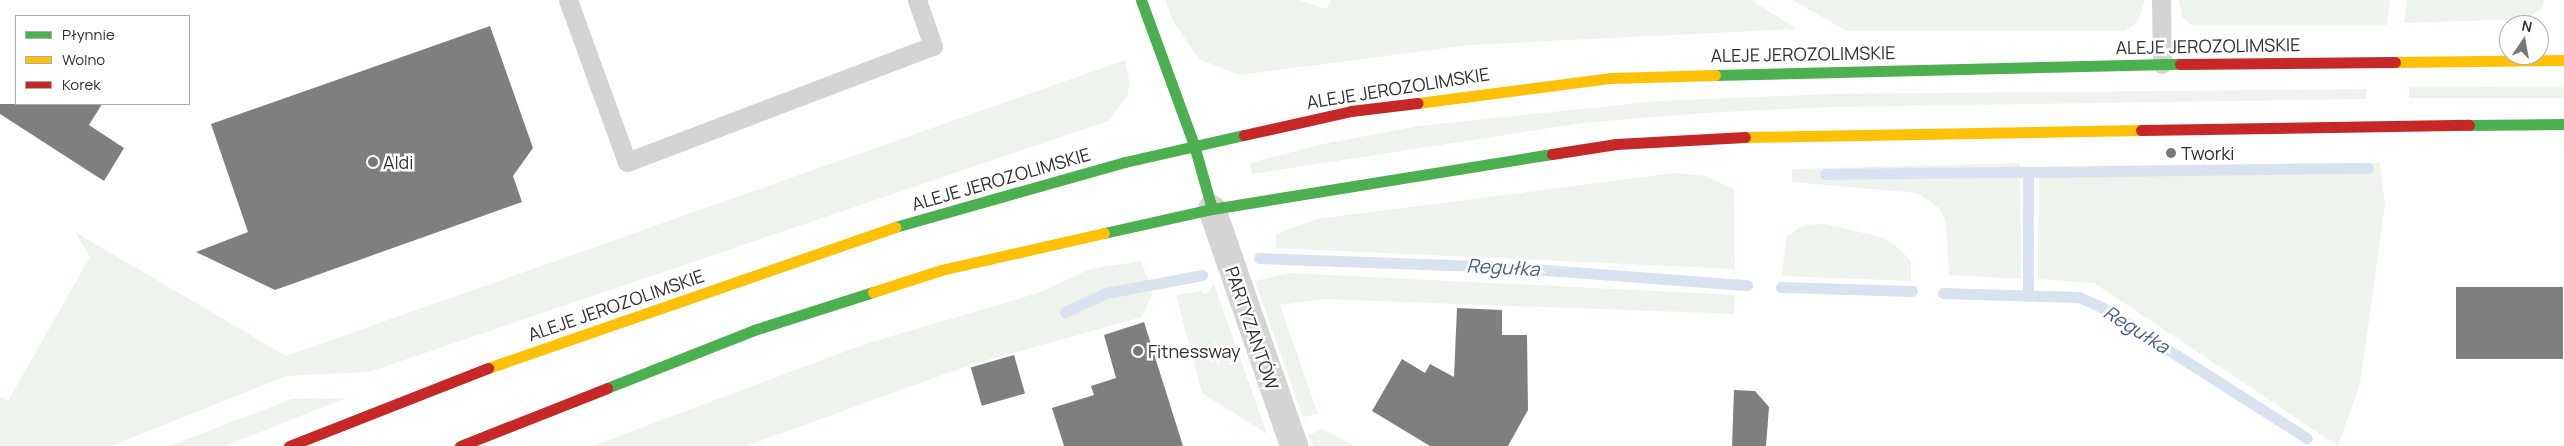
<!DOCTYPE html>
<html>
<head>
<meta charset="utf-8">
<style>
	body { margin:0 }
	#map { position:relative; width:2564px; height:446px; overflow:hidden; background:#fff; font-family:Manrope,sans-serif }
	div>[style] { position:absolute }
	.green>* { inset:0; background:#eff3ed; transform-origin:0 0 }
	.stream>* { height:11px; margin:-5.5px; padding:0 5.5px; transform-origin:5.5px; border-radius:5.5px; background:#dbe2ef }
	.building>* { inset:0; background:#7f7f7f; transform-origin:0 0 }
	.lane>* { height:19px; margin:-9.5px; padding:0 9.5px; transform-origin:9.5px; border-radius:9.5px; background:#d4d4d4 }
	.street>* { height:28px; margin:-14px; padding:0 14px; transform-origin:14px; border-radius:14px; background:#d4d4d4 }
	.fast>* { height:11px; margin:-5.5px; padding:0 5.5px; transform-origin:5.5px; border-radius:5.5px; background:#4caf50 }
	.slow>* { height:11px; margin:-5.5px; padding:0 5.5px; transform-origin:5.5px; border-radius:5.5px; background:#ffc107 }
	.jam>* { height:11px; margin:-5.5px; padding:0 5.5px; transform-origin:5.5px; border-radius:5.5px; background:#c62828 }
	.dots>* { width:14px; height:14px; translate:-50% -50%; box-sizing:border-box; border:2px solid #fff; border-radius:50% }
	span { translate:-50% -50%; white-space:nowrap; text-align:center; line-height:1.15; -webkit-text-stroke:5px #fff; paint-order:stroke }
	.street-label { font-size:18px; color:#2f2f2f }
	.poi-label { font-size:18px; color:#2f2f2f }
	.left { translate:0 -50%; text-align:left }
	.water-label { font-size:19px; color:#465e87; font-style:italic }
	.legend { position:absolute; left:15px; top:15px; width:175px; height:90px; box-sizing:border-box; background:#fff; border:1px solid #acacac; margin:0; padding:6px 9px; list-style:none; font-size:15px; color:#2f2f2f }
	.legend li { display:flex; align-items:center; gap:10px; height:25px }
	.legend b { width:25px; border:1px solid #acacac }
	.north { position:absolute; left:2499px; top:15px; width:50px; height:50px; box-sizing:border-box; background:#fff; border:1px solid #acacac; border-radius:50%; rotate:12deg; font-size:14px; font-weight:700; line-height:20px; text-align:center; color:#2f2f2f }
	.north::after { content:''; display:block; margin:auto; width:18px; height:22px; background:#787878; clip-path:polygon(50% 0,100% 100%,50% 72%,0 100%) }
</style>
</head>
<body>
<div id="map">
	<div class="green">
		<div style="clip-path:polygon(1165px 0,1299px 0,1327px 9px,1331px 0,1751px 0,1797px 29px,1470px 45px,1239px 75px,1199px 59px,1173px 21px)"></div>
		<div style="clip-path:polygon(1792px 0,2145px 0,2137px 23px,2124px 31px,1847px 31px)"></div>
		<div style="clip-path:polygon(2179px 0,2390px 0,2387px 25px,2191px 25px,2182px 17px)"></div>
		<div style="clip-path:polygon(2407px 0,2544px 0,2543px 7px,2528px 19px,2404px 23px)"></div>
		<div style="clip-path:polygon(1125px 60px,1130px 85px,1127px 97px,1108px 121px,369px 372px,286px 376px,111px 446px,0 446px,0 397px,8px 401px,90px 257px,75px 232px,286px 356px)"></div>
		<div style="left:2564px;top:87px;width:11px;height:155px;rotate:90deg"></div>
		<div style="clip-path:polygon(2366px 89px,2366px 99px,1830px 107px,1703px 113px,1582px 123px,1252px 174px,1250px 163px,1323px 144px,1418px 126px,1658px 101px,1833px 94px)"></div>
		<div style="clip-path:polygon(2020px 163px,2021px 279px,1949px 275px,1946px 223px,1940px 209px,1918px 193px,1792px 182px,1792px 169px)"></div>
		<div style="clip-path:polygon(2380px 163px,2385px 206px,2360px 384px,2338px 446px,2094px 283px,2038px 279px,2039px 167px)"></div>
		<div style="clip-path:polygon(1675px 173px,1706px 176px,1734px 189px,1735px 269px,1276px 248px,1276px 234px,1317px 219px)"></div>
		<div style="clip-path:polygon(1825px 224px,1881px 237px,1895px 245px,1911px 261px,1911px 281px,1782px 276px,1786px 237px,1804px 225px)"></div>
		<div style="clip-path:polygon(1141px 261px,1153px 292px,1142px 317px,970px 365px,746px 446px,592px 446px,865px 344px,1038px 293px,1090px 269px)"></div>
		<div style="clip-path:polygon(1289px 273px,1735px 295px,1734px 314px,1324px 299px,1280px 305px,1318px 414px,1303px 417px,1255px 281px)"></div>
		<div style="clip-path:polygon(1214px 284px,1267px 434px,1202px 393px,1176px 295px,1201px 291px,1206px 295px)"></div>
		<div style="clip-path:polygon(346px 398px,225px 446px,169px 446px,292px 399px)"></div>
		<div style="clip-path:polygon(1322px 429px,1344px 440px,1354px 446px,1313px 446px,1309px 435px)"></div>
	</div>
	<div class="stream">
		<div style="left:2028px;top:172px;width:340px;rotate:-0.7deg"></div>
		<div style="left:1825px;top:174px;width:203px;rotate:-0.6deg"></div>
		<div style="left:2028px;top:172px;width:124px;rotate:90deg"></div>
		<div style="left:1259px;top:258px;width:247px;rotate:2.1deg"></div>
		<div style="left:1506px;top:267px;width:242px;rotate:4.3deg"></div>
		<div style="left:1781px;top:287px;width:131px;rotate:1.7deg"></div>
		<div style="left:1943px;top:293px;width:136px;rotate:1.7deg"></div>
		<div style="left:2079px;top:297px;width:24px;rotate:24deg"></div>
		<div style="left:2101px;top:307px;width:244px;rotate:32.5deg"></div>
		<div style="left:1065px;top:312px;width:45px;rotate:-24.9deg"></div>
		<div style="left:1106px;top:293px;width:98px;rotate:-10.6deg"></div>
	</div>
	<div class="building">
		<div style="clip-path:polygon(490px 26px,533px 148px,513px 176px,522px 202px,275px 290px,196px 252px,248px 232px,211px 124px)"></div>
		<div style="clip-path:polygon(0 104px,102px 104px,89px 125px,124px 148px,104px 181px,0 114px)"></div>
		<div style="left:2563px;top:287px;width:72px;height:107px;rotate:90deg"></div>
		<div style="clip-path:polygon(1457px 308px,1502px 310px,1502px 335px,1527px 335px,1528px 410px,1508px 446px,1430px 446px,1372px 411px,1402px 359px,1425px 373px,1430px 364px,1454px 377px)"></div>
		<div style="clip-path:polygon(1144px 322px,1183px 446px,1064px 446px,1052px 408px,1094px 395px,1091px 386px,1116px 378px,1104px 335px)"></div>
		<div style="left:1014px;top:355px;width:40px;height:45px;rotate:74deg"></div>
		<div style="clip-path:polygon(1734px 390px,1755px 391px,1769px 407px,1766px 446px,1732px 446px)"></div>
	</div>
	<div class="lane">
		<div style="left:568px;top:0;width:172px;rotate:70deg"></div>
		<div style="left:627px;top:162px;width:327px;rotate:-20.8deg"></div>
		<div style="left:933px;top:46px;width:49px;rotate:-109.2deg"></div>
		<div style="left:2161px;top:0;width:64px;rotate:89.1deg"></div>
	</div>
	<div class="street">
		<div style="left:1212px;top:209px;width:251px;rotate:70.9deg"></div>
	</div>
	<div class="fast">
		<div style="left:1141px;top:0;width:154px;rotate:69.9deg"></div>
		<div style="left:1194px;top:145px;width:66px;rotate:74.3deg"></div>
		<div style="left:1715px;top:75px;width:465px;rotate:-1.4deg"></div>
		<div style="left:2469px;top:125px;width:95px;rotate:-0.6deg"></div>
		<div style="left:895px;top:227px;width:239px;rotate:-15.8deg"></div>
		<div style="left:1125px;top:162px;width:122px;rotate:-12.8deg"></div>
		<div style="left:1104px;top:233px;width:111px;rotate:-12.5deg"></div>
		<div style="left:1212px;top:209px;width:344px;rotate:-9.2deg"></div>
		<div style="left:607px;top:388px;width:158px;rotate:-21.5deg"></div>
		<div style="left:754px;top:330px;width:125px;rotate:-17.7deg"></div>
	</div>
	<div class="slow">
		<div style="left:2395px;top:62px;width:169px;rotate:-0.7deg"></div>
		<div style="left:1418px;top:103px;width:195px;rotate:-7.4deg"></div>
		<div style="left:1611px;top:78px;width:104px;rotate:-1.7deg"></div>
		<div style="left:1745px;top:137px;width:396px;rotate:-1deg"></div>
		<div style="left:873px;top:292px;width:71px;rotate:-17.9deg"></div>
		<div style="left:941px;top:270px;width:167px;rotate:-12.8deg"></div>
		<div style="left:488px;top:368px;width:431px;rotate:-19.1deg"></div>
	</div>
	<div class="jam">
		<div style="left:2180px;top:64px;width:215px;rotate:-0.5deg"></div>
		<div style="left:2141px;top:130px;width:328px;rotate:-0.9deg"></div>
		<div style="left:1244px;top:135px;width:110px;rotate:-12.6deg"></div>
		<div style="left:1351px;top:111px;width:67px;rotate:-6.8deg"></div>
		<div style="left:1552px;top:154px;width:65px;rotate:-8.9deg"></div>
		<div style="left:1616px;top:144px;width:129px;rotate:-3.1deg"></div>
		<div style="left:289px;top:446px;width:214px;rotate:-21.4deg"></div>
		<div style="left:460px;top:446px;width:158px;rotate:-21.5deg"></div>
	</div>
	<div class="dots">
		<div style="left:2171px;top:153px;background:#787878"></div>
		<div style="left:373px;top:162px;background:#787878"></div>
		<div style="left:1138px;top:351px;background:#787878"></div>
	</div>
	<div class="street-label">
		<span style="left:2208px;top:46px;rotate:-1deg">ALEJE JEROZOLIMSKIE</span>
		<span style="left:1803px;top:54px;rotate:-1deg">ALEJE JEROZOLIMSKIE</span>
		<span style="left:1398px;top:88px;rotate:-9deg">ALEJE JEROZOLIMSKIE</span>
		<span style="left:1001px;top:179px;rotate:-16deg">ALEJE JEROZOLIMSKIE</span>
		<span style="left:616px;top:305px;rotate:-19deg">ALEJE JEROZOLIMSKIE</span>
		<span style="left:1252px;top:328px;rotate:71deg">PARTYZANTÓW</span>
	</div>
	<div class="poi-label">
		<span class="left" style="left:2181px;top:153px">Tworki</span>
		<span class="left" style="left:383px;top:162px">Aldi</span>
		<span class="left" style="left:1148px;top:351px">Fitnessway</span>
	</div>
	<div class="water-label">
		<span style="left:1503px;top:268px;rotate:3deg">Regułka</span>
		<span style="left:2136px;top:330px;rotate:32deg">Regułka</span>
	</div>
	<ul class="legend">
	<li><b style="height:6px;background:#4caf50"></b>Płynnie</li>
	<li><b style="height:6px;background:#ffc107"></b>Wolno</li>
	<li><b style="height:6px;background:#c62828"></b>Korek</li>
	</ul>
	<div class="north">N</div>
</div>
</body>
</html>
